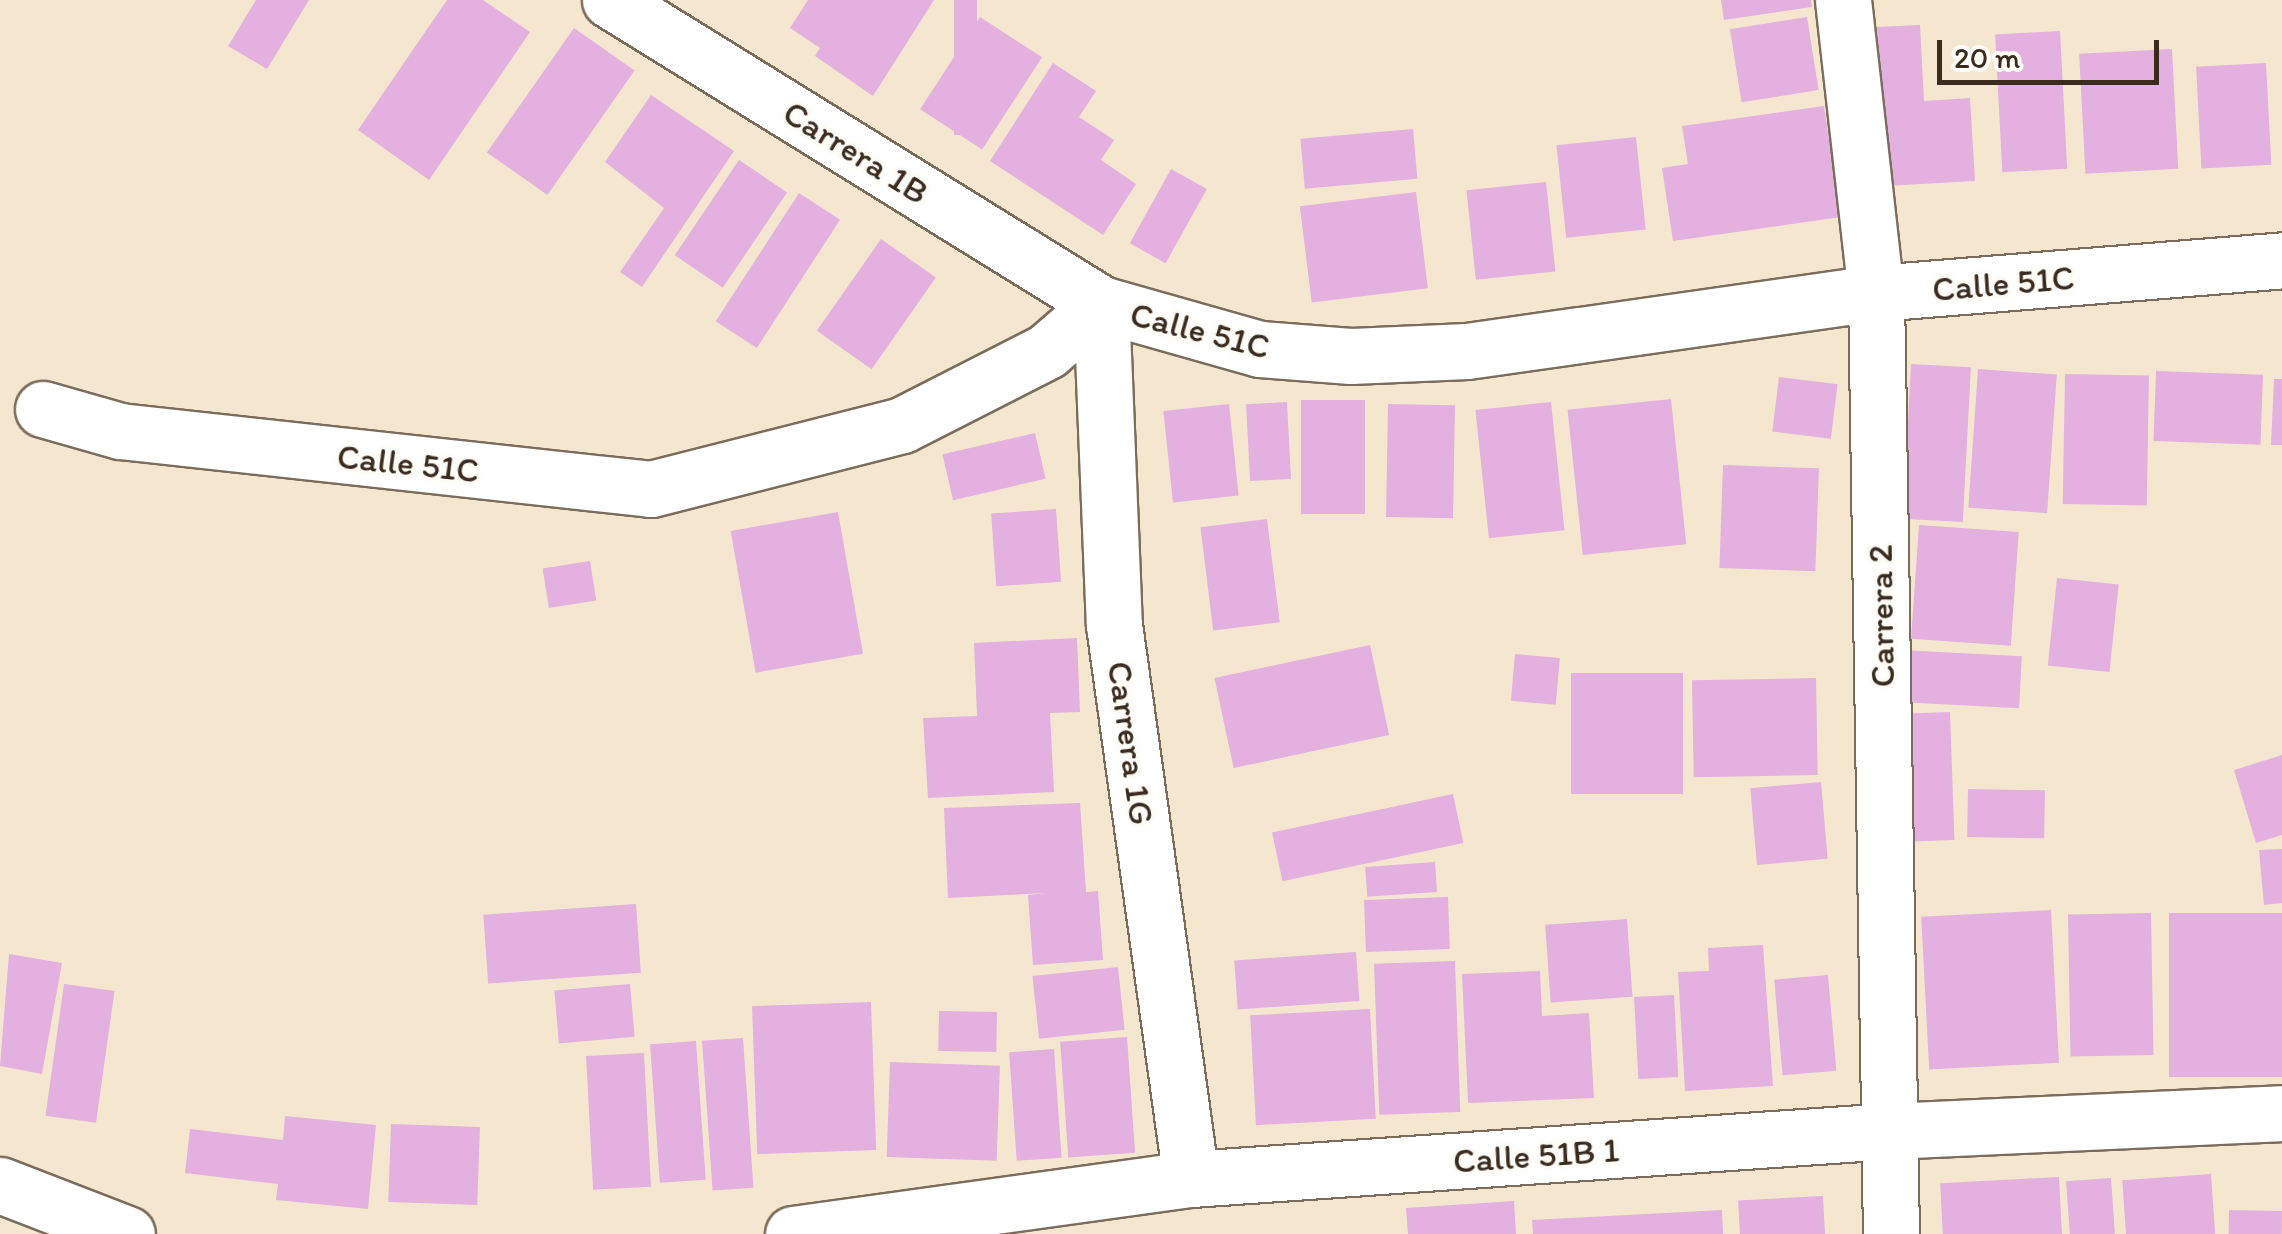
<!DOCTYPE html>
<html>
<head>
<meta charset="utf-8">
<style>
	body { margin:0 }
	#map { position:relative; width:2282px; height:1234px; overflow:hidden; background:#f5e7cf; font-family:Itim,sans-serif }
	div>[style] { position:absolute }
	.building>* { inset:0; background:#e3b0e0; transform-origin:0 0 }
	.roads { filter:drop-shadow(2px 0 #7c6c5c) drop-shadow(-2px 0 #7c6c5c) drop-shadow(0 2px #7c6c5c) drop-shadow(0 -2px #7c6c5c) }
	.minor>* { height:55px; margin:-27.5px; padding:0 27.5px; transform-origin:27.5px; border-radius:27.5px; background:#fff }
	span { translate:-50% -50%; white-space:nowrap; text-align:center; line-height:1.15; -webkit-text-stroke:8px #fdfcf7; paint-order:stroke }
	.street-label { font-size:35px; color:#3b2a1e }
	.scale { position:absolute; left:1937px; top:40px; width:222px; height:45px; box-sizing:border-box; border:5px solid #3b2a1e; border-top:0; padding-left:12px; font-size:30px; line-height:35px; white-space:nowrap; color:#3b2a1e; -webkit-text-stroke:8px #fdfcf7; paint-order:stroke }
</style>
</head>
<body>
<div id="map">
	<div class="building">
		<div style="clip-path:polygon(256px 0,309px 0,267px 69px,228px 46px)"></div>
		<div style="clip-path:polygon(447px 0,483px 0,530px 32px,429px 180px,358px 130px)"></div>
		<div style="clip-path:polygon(808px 0,934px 0,873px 96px,815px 56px,820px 48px,790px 28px)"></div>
		<div style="left:954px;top:0;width:23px;height:135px"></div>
		<div style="clip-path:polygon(1721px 0,1811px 0,1812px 7px,1724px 20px)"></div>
		<div style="left:980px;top:17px;width:74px;height:110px;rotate:33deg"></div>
		<div style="left:1807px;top:17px;width:74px;height:78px;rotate:81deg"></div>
		<div style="clip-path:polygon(1920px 25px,1924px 101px,1970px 98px,1975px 181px,1886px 186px,1877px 27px)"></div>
		<div style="left:574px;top:28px;width:74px;height:152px;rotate:35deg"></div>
		<div style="left:2060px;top:31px;width:138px;height:65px;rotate:87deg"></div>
		<div style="left:2172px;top:49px;width:120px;height:93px;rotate:87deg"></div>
		<div style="clip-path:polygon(1053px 63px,1096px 91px,1079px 117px,1114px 140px,1101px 160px,1136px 184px,1103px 235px,990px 161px)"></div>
		<div style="left:2266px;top:63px;width:102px;height:70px;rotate:87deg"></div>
		<div style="clip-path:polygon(651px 95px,734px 151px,642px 287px,620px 272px,664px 208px,605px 162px)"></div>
		<div style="clip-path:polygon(1824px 106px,1841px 217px,1673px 241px,1662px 168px,1688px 164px,1682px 126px)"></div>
		<div style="left:1413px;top:129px;width:50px;height:113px;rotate:85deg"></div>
		<div style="left:1636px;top:137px;width:93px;height:80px;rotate:84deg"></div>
		<div style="left:739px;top:160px;width:58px;height:115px;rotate:34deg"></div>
		<div style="left:1171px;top:169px;width:41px;height:85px;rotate:29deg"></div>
		<div style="left:1546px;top:182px;width:90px;height:80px;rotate:84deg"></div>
		<div style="left:1416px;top:192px;width:97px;height:117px;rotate:83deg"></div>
		<div style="left:799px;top:193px;width:49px;height:153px;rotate:33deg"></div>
		<div style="left:881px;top:239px;width:67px;height:112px;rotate:35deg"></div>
		<div style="left:1911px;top:364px;width:60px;height:155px;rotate:3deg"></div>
		<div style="left:1978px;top:369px;width:79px;height:139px;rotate:4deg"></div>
		<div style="left:2156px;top:371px;width:107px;height:70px;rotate:2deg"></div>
		<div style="left:2065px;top:374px;width:84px;height:130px;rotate:1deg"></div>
		<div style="left:1779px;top:377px;width:59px;height:55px;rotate:7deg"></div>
		<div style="clip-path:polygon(2274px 379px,2282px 379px,2282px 445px,2271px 445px)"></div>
		<div style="left:1671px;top:399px;width:146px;height:104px;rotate:84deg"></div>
		<div style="left:1301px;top:400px;width:64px;height:114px"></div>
		<div style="left:1287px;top:402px;width:77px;height:41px;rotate:87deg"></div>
		<div style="left:1551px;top:402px;width:129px;height:76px;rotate:84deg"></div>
		<div style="left:1229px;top:404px;width:92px;height:66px;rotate:84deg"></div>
		<div style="left:1388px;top:404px;width:67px;height:113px;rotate:1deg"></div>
		<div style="left:1035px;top:433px;width:47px;height:95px;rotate:77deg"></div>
		<div style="left:1723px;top:465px;width:96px;height:103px;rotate:2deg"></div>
		<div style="left:1056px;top:509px;width:73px;height:65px;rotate:86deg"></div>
		<div style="left:838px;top:512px;width:144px;height:109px;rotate:80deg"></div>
		<div style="left:1267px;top:519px;width:104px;height:67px;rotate:83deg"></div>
		<div style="left:1919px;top:525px;width:100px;height:114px;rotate:4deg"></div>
		<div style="left:590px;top:561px;width:40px;height:48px;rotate:81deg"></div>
		<div style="left:2057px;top:578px;width:62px;height:88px;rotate:6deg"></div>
		<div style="clip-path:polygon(1077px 638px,1080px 712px,1050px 713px,1054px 792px,928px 798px,923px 718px,977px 716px,974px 643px)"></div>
		<div style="left:1370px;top:645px;width:92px;height:159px;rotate:78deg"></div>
		<div style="left:1901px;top:650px;width:121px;height:52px;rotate:3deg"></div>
		<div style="left:1515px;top:654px;width:45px;height:47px;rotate:5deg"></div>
		<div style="left:1683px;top:673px;width:121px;height:112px;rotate:90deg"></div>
		<div style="left:1816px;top:678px;width:97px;height:124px;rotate:89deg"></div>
		<div style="left:1950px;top:712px;width:128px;height:56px;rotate:88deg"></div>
		<div style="clip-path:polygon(2282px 755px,2282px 835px,2256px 843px,2234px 770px)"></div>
		<div style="left:1821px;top:782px;width:77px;height:71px;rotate:85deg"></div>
		<div style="left:1968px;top:789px;width:77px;height:48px;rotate:1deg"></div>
		<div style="left:1453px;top:794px;width:50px;height:185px;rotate:78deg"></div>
		<div style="clip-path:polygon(1080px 803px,1086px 892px,1098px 891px,1103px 960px,1033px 965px,1028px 895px,1046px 893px,948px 898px,944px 808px)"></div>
		<div style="clip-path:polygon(2282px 849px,2282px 903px,2264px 905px,2259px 850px)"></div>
		<div style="left:1435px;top:862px;width:30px;height:70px;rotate:86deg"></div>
		<div style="left:1448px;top:897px;width:52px;height:84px;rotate:88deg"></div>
		<div style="left:636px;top:904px;width:69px;height:153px;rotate:86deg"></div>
		<div style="left:2051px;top:910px;width:153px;height:130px;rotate:87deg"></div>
		<div style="left:2151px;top:913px;width:142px;height:83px;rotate:89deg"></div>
		<div style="left:2282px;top:913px;width:164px;height:113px;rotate:90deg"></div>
		<div style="left:1627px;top:919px;width:78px;height:82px;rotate:86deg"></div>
		<div style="clip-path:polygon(1763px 945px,1773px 1086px,1685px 1091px,1678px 972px,1709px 971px,1708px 948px)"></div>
		<div style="left:1356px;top:952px;width:49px;height:122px;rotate:86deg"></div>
		<div style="clip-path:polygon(9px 954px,62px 963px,42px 1074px,0 1066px)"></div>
		<div style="left:1455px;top:961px;width:151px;height:81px;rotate:88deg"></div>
		<div style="left:1118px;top:967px;width:63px;height:86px;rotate:84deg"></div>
		<div style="clip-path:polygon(1540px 971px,1542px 1016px,1589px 1013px,1594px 1098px,1468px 1103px,1462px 974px)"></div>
		<div style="left:1828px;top:975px;width:96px;height:54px;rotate:85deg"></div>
		<div style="left:64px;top:984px;width:51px;height:133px;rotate:8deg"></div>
		<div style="left:630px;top:984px;width:53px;height:76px;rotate:85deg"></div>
		<div style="left:1674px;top:995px;width:82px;height:40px;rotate:87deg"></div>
		<div style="left:871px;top:1002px;width:148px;height:119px;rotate:88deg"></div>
		<div style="left:1370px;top:1009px;width:110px;height:120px;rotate:87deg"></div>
		<div style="left:939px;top:1011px;width:58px;height:40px;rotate:1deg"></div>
		<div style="left:1127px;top:1037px;width:116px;height:67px;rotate:86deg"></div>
		<div style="left:743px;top:1038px;width:150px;height:41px;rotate:86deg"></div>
		<div style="left:696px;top:1041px;width:139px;height:46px;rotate:86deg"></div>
		<div style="left:1054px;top:1049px;width:109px;height:45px;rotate:86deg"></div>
		<div style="left:644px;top:1053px;width:134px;height:58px;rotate:87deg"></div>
		<div style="left:890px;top:1062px;width:110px;height:95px;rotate:2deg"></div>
		<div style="clip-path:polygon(285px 1116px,376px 1125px,368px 1209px,276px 1200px,278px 1184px,185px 1173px,190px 1129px,283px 1140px)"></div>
		<div style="left:391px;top:1124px;width:89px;height:78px;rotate:2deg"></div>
		<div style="left:2211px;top:1174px;width:60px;height:89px;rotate:86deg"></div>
		<div style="left:2059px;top:1177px;width:57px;height:119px;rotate:87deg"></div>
		<div style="left:2111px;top:1178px;width:56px;height:45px;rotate:86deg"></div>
		<div style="left:1823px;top:1196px;width:38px;height:85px;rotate:87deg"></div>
		<div style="clip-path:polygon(1514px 1201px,1516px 1234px,1408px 1234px,1406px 1208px)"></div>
		<div style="clip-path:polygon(1722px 1210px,1723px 1234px,1533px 1234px,1532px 1220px)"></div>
		<div style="left:2229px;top:1210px;width:53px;height:24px;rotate:1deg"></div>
	</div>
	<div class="roads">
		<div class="minor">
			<div style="left:610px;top:0;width:577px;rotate:31.76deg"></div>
			<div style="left:1101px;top:304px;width:165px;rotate:15.8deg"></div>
			<div style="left:1260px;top:349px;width:91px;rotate:4.4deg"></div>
			<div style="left:1351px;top:356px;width:116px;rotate:-2.5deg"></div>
			<div style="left:1467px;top:351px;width:413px;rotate:-8.1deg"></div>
			<div style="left:1876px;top:293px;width:407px;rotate:-4.6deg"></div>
			<div style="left:1843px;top:0;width:295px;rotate:83.6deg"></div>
			<div style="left:1876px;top:293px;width:941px;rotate:89.09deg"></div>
			<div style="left:1101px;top:304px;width:321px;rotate:87.7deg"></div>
			<div style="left:1114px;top:625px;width:559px;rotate:82.09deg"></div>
			<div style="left:43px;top:409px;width:80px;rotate:15.9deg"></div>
			<div style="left:120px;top:431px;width:534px;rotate:6.23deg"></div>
			<div style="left:651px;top:489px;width:259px;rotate:-14.3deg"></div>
			<div style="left:902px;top:425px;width:163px;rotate:-27deg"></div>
			<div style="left:1047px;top:351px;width:72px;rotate:-41deg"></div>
			<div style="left:0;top:1185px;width:136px;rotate:21.1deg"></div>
			<div style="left:793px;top:1234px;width:402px;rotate:-7.9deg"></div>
			<div style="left:1191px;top:1179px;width:700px;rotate:-3.93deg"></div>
			<div style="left:1889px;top:1131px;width:393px;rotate:-2.6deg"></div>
		</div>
	</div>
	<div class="street-label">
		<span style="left:856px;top:152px;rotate:32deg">Carrera 1B</span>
		<span style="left:2003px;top:283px;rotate:-5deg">Calle 51C</span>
		<span style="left:1200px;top:330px;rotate:14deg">Calle 51C</span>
		<span style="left:408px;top:463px;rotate:6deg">Calle 51C</span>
		<span style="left:1881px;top:616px;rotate:-91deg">Carrera 2</span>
		<span style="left:1131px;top:743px;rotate:82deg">Carrera 1G</span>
		<span style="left:1536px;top:1155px;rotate:-4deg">Calle 51B 1</span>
	</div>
	<div class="scale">20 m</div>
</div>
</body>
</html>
